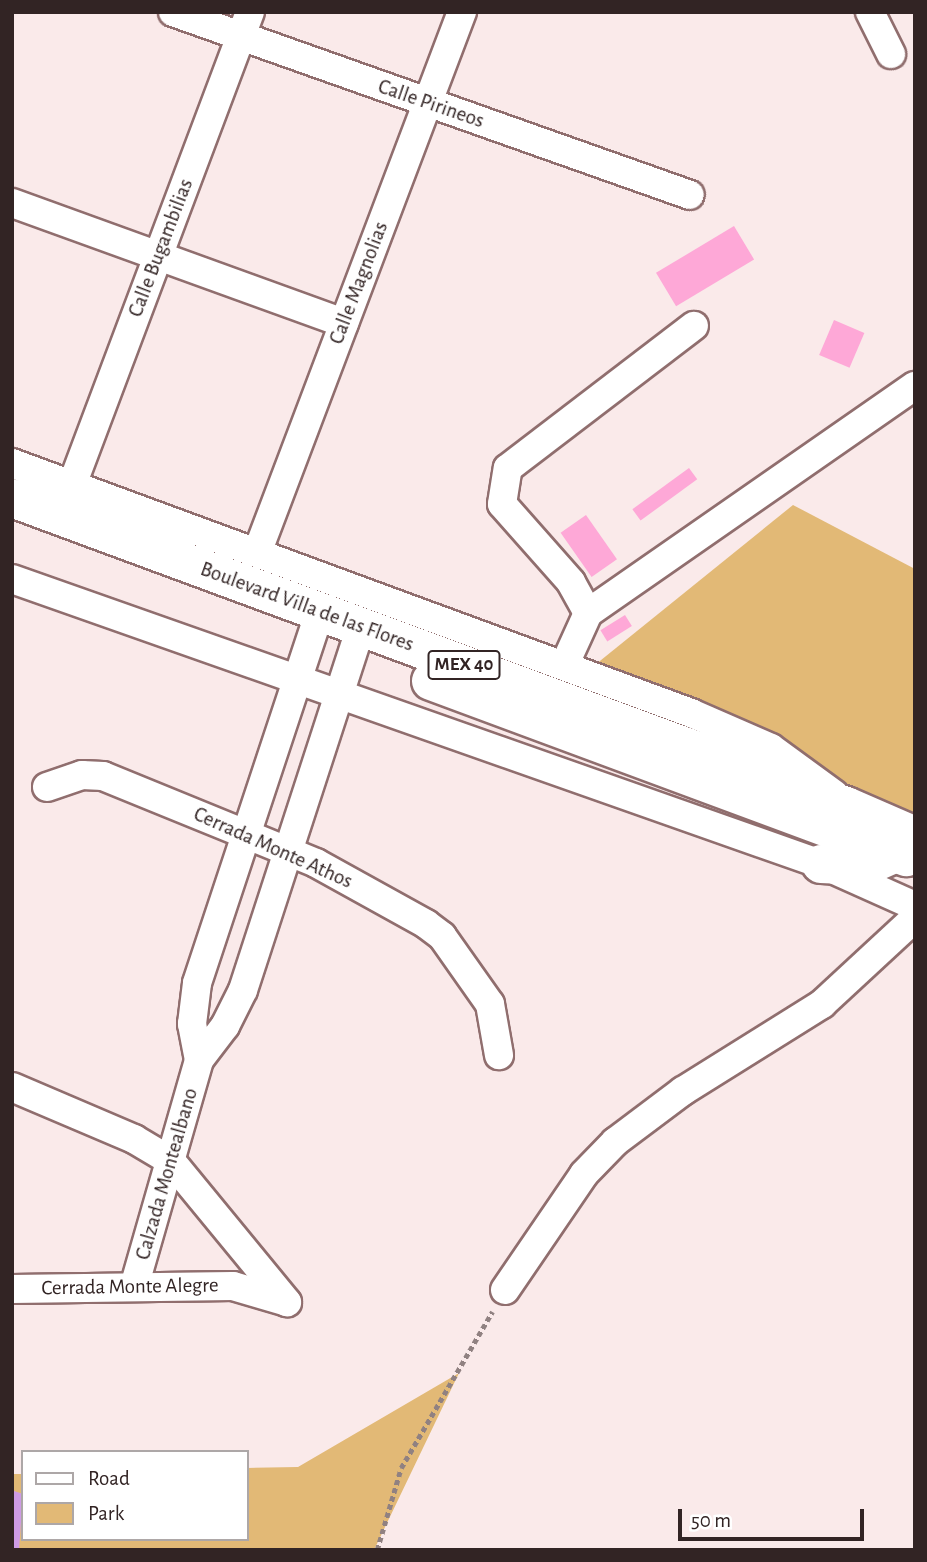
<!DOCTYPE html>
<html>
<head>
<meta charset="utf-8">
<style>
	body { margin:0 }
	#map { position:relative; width:927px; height:1562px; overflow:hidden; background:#faeaea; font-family:"Alegreya Sans",sans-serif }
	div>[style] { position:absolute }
	.green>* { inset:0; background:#e2b976 }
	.water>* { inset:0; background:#ce9be5 }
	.building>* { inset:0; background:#fea8d7; transform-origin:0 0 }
	.path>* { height:4.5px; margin-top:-2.25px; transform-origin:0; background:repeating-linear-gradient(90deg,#908181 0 5px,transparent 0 8.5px) }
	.roads { filter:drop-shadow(2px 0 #906e6e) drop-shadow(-2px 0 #906e6e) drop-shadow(0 2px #906e6e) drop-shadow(0 -2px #906e6e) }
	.minor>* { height:28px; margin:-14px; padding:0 14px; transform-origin:14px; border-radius:14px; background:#fff }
	.highway>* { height:38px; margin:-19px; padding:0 19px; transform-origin:19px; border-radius:19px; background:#fff }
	span { translate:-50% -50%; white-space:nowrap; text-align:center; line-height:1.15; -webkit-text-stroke:5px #fff; paint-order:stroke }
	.shield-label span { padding:2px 5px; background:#fff; border:2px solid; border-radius:5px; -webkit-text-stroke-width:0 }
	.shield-label { font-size:19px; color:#322424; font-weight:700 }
	.street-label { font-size:21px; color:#322424 }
	.frame { position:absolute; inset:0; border:14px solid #322424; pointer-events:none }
	.legend { position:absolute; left:21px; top:1450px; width:228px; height:91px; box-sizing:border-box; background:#fff; border:2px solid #ada7a7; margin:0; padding:9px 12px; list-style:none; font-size:21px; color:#322424 }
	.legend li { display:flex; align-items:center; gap:14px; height:35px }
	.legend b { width:35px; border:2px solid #ada7a7 }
	.scale { position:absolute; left:678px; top:1509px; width:186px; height:32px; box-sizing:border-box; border:4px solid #322424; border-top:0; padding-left:9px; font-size:21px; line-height:24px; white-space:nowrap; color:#322424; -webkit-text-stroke:5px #fff; paint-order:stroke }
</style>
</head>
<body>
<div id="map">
	<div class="green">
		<div style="clip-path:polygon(793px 505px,915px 569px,915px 821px,585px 673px)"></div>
		<div style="clip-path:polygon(459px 1373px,374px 1550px,12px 1550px,12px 1474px,23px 1474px,23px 1539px,247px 1539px,247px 1468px,298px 1467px)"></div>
	</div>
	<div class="water">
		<div style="clip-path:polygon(14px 1491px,23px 1494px,19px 1550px,12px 1550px)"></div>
	</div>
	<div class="building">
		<div style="left:734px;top:226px;width:39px;height:91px;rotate:59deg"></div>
		<div style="left:834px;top:320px;width:33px;height:38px;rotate:23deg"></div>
		<div style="left:689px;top:468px;width:14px;height:70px;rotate:54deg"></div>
		<div style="left:586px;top:515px;width:54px;height:31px;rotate:55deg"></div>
		<div style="left:625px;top:615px;width:13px;height:29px;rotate:58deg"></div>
	</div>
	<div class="path">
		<div style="left:377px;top:1550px;width:85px;rotate:-73.7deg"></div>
		<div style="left:401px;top:1468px;width:181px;rotate:-59.7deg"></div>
	</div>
	<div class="roads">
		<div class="minor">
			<div style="left:173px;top:12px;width:548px;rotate:19.49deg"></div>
			<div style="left:870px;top:12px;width:47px;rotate:63.4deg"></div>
			<div style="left:12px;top:203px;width:353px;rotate:19.9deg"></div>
			<div style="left:12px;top:463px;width:724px;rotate:20.21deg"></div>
			<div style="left:691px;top:713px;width:87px;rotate:23.6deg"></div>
			<div style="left:771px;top:748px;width:78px;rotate:36.1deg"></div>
			<div style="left:72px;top:485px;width:505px;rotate:-69.38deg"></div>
			<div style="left:257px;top:553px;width:579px;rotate:-69.25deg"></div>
			<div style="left:12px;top:579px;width:858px;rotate:19.41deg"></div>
			<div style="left:821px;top:864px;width:103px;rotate:24.1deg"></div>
			<div style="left:588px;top:613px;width:35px;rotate:-119deg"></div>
			<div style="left:571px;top:582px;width:104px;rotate:-131.5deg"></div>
			<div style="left:502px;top:504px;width:36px;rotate:-81deg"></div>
			<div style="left:508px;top:468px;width:234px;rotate:-37.4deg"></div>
			<div style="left:564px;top:666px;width:58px;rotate:-65.6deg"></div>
			<div style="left:588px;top:613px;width:398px;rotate:-34.8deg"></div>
			<div style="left:47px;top:787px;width:37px;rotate:-19deg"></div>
			<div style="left:82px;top:775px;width:21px;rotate:3deg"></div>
			<div style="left:103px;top:776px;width:230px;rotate:22.2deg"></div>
			<div style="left:316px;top:863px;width:126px;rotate:29deg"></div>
			<div style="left:426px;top:924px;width:20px;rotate:37deg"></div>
			<div style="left:442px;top:936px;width:83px;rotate:54.8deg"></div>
			<div style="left:490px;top:1004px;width:52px;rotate:80deg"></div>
			<div style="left:199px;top:1060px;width:37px;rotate:-101deg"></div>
			<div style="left:192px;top:1024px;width:41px;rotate:-83deg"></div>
			<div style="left:197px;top:983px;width:391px;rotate:-71.7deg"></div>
			<div style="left:12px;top:1087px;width:133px;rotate:23.1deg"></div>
			<div style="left:134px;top:1139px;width:43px;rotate:30.7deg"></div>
			<div style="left:171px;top:1161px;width:183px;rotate:50.6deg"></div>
			<div style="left:134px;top:1287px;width:236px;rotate:-74deg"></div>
			<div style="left:199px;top:1060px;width:43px;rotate:-52.6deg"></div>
			<div style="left:225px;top:1026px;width:40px;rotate:-63.4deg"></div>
			<div style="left:243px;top:990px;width:382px;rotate:-72deg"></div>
			<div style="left:12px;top:1289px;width:221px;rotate:-0.8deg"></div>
			<div style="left:233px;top:1286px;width:56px;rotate:16.5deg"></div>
			<div style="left:505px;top:1290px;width:140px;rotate:-55.7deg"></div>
			<div style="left:584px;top:1174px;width:45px;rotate:-45.9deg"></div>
			<div style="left:615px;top:1142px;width:85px;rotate:-36.9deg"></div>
			<div style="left:683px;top:1091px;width:164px;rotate:-32deg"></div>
			<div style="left:822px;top:1004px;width:127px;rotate:-42.8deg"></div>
		</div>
		<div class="highway">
			<div style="left:12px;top:498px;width:889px;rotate:20.27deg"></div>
			<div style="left:846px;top:806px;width:75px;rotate:23.5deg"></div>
			<div style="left:431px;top:681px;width:507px;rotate:20.33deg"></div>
			<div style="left:821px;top:864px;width:46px;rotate:2.5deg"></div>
			<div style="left:867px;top:866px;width:32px;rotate:-24deg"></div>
		</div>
	</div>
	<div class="shield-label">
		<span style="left:464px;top:665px">MEX 40</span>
	</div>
	<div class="street-label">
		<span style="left:431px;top:104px;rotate:19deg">Calle Pirineos</span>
		<span style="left:161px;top:248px;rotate:-69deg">Calle Bugambilias</span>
		<span style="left:359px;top:283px;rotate:-69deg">Calle Magnolias</span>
		<span style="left:307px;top:607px;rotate:20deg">Boulevard Villa de las Flores</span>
		<span style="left:273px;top:848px;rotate:24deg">Cerrada Monte Athos</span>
		<span style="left:167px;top:1174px;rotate:-74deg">Calzada Montealbano</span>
		<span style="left:130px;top:1287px;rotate:-1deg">Cerrada Monte Alegre</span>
	</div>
	<div class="frame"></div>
	<ul class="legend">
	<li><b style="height:9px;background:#fff"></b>Road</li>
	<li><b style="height:19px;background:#e2b976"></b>Park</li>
	</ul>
	<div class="scale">50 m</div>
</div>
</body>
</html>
